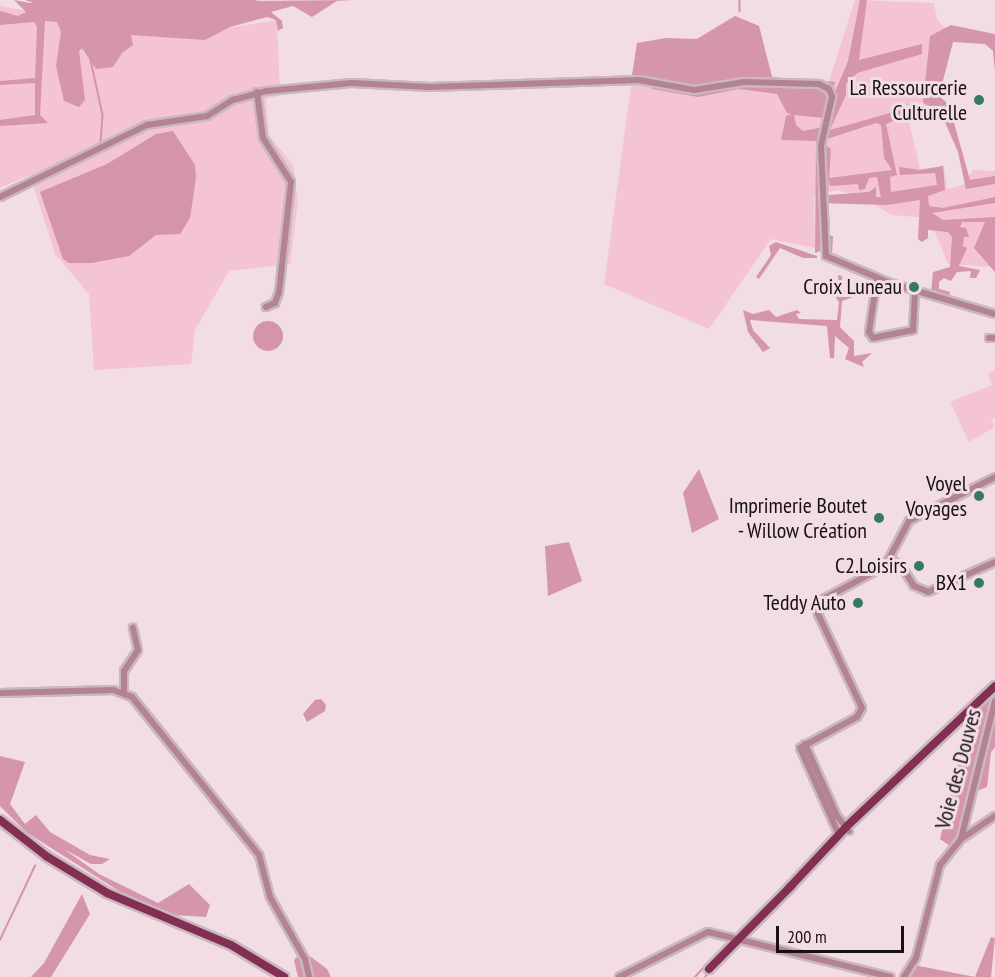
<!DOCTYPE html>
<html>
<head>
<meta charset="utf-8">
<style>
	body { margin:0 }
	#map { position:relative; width:995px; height:977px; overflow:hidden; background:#f2dde4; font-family:"PT Sans Narrow",sans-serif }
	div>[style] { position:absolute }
	.green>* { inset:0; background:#f4c3d4 }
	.forest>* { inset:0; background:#d595ac }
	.water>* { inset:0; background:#d494ab }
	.round { border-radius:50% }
	.stream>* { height:1.5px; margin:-0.75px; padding:0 0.75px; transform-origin:0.75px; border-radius:0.75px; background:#d494ab }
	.roads { filter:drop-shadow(2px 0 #cbb8be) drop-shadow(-2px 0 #cbb8be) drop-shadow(0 2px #cbb8be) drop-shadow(0 -2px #cbb8be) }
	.minor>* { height:6px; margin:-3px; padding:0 3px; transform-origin:3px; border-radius:3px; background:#b38394 }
	.major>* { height:8px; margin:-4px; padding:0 4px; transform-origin:4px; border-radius:4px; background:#822f53 }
	.dots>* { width:16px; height:16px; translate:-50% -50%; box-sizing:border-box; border:3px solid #f2dde4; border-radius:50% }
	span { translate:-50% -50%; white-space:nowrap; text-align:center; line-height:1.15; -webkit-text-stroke:6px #f2dde4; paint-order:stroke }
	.poi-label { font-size:22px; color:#181113 }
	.right { translate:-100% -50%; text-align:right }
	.street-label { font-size:22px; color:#181113 }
	.scale { position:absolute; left:776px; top:926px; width:128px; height:27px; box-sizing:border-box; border:3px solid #181113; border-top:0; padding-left:8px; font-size:18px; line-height:21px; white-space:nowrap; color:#181113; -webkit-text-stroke:4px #f2dde4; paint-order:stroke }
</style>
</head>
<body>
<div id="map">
	<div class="green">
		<div style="clip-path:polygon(855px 0,934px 3px,937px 19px,950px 34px,935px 111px,919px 107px,907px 113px,920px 169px,944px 166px,947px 189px,963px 185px,973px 170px,995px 171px,995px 267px,948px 264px,929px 218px,892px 215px,859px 196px,836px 190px,814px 197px,815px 248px,771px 239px,709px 329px,604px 284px,637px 43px,697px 39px,735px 16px,759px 26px,772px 77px,829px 81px)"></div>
		<div style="clip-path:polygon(0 6px,135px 31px,228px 28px,277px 20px,280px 96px,266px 99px,269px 135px,293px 165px,298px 201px,290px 264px,229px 271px,195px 330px,191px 364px,94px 370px,89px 294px,55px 254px,30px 175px,0 188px)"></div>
		<div style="clip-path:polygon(995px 370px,995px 419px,991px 419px,995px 427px,969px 442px,950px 402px,992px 385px,988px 374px)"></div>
	</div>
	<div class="forest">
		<div style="clip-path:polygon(14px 0,30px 3px,354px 0,337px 1px,312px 17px,293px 6px,271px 12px,282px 21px,283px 28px,278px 31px,276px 20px,267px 17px,230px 27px,205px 40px,131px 35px,133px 45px,122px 53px,113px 67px,96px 69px,82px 48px,79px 51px,85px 100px,79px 107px,64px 101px,56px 66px,61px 32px,57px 22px,45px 21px,40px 115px,48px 123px,0 126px,0 120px,35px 115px,35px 83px,0 85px,0 81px,35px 78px,37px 27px,34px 22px,0 25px,0 11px,18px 16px,26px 12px)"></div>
		<div style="clip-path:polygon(evenodd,860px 0,867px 0,859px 60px,922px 44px,922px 54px,857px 73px,846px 84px,846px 95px,827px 136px,830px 130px,904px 109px,905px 116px,886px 124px,897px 175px,890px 177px,891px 192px,937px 185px,935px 173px,900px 175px,899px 167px,920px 170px,943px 166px,945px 190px,928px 196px,929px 206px,943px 208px,995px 197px,995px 203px,932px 213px,943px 220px,995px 217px,995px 272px,974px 248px,985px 222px,962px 222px,960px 227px,966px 228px,969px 237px,964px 237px,963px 246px,967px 248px,959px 266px,980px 270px,976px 278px,970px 278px,971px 271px,957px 272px,951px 281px,944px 278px,939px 282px,939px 289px,950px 292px,949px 297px,931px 293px,933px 272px,950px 267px,952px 237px,948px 232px,928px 230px,928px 238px,922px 242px,918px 239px,920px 200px,887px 205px,820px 203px,821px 234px,833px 236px,832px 255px,828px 243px,820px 243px,820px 251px,815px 253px,816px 141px,781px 140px,786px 116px,792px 114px,787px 113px,777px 94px,739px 89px,698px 97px,652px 89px,650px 77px,632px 75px,637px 43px,666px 38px,697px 39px,735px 16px,759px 26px,772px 77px,835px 82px,824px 118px,848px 61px,860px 0,794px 115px,824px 118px,824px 119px,819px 128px,803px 131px,796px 125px,794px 115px,860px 0,876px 123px,881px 125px,884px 158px,892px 170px,829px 178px,830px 186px,858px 184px,859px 190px,865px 189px,869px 178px,877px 177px,881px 197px,876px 197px,876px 187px,869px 192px,828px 195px,831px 149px,825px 145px,827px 139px,876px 123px)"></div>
		<div style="clip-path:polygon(951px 25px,995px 34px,995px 72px,993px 51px,985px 44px,953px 42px,939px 96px,952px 107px,941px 111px,923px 103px,930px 36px)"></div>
		<div style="clip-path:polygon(953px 119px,970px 180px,995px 176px,995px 184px,966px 189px,958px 152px,944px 120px)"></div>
		<div style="clip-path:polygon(776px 242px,817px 256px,817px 258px,803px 258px,780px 248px,759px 279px,756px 277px,771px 255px,769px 246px)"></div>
		<div style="clip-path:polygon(838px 275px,842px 276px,842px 292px,853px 290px,853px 297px,842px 301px,840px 327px,854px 341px,854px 356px,872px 353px,862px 362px,864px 367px,845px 359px,849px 348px,835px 336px,834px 358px,830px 358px,827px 326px,750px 320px,753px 330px,770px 348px,763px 352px,748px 332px,743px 310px,753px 314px,769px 310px,776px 317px,797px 310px,801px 313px,796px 314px,799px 319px,837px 320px,839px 302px,833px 294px,839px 292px)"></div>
		<div style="clip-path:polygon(699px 469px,719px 519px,692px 533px,683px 493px)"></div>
		<div style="clip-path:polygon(569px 542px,582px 581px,548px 596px,545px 546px)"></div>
		<div style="clip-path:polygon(995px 688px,995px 747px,991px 752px,987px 787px,975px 792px,960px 837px,950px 846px,940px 839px,970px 713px)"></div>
		<div style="clip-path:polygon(0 756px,25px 762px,10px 804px,25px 824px,36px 815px,50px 832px,90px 855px,110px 859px,102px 864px,91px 864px,64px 849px,99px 874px,158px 903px,189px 884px,210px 905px,206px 917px,172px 915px,122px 893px,26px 832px,0 806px)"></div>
		<div style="clip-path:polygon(82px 894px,90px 914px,51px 977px,31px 977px,44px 963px)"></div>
		<div style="clip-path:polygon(991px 937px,995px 938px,991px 977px,975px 977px)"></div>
		<div style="clip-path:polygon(303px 951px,327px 969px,331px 977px,298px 977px,294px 960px)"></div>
	</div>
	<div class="water">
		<div style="clip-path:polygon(25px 0,259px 0,218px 9px,82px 20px)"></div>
		<div style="clip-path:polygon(173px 131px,195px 165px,196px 178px,190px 218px,180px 234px,156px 235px,129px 256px,92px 263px,69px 263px,63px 259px,40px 192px,107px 164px,156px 134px)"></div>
		<div class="round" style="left:253px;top:321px;width:30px;height:30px"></div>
		<div style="clip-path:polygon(321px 699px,326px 705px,325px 711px,307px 722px,303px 714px,315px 700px)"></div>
		<div style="clip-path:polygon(914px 965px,975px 977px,908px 977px)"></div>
	</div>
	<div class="stream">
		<div style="left:740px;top:0;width:11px;rotate:90deg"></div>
		<div style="left:82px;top:19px;width:98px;rotate:77.7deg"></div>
		<div style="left:103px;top:115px;width:28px;rotate:94deg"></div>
		<div style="left:0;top:940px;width:82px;rotate:-64.7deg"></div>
		<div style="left:695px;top:977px;width:22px;rotate:-47deg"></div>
		<div style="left:705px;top:977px;width:7px;rotate:-45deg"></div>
	</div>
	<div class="roads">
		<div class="minor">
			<div style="left:257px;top:92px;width:46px;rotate:82.6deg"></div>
			<div style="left:263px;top:138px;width:52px;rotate:57.5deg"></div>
			<div style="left:291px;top:182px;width:111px;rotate:96.2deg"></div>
			<div style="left:279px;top:292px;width:12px;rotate:110deg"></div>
			<div style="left:275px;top:303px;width:10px;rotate:156deg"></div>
			<div style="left:0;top:197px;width:164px;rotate:-26.1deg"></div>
			<div style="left:147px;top:125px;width:61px;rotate:-8.5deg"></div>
			<div style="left:207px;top:116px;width:31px;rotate:-32deg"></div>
			<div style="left:233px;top:100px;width:35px;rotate:-15deg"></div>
			<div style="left:267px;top:91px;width:85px;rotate:-5.4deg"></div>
			<div style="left:352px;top:83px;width:78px;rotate:2.9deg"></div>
			<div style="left:430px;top:87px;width:209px;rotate:-1.9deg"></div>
			<div style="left:639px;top:80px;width:56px;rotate:10.3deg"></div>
			<div style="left:694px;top:90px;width:51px;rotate:-9.1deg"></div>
			<div style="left:744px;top:82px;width:75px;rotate:1.5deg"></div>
			<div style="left:819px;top:84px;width:11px;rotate:27deg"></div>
			<div style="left:829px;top:89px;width:9px;rotate:69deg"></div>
			<div style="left:832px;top:97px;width:50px;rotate:102.7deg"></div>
			<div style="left:821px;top:146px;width:110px;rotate:87.4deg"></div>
			<div style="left:826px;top:256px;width:69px;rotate:22.9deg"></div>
			<div style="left:890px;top:283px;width:109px;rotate:16.4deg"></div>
			<div style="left:877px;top:278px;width:55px;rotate:98.4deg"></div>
			<div style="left:869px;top:332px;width:7px;rotate:56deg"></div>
			<div style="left:873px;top:338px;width:41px;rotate:-11.3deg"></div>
			<div style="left:913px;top:330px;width:39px;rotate:-87deg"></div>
			<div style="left:989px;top:338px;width:6px"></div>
			<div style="left:891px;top:559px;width:14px;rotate:36deg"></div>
			<div style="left:902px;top:567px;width:22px;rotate:58deg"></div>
			<div style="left:914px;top:586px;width:15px;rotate:23deg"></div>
			<div style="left:928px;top:592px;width:73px;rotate:-24.1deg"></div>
			<div style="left:124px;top:691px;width:20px;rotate:-90deg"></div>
			<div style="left:124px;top:671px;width:25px;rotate:-56deg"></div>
			<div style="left:138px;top:650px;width:23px;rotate:-103deg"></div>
			<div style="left:0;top:693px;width:113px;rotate:-1.5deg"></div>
			<div style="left:113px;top:690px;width:20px;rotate:20deg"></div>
			<div style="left:132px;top:697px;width:203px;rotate:51.2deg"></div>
			<div style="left:259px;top:855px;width:43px;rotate:75.3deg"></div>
			<div style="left:270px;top:897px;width:71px;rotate:60.6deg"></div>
			<div style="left:305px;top:959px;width:18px;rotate:77deg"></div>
			<div style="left:805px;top:744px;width:79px;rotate:66deg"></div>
			<div style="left:837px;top:816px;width:19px;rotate:51deg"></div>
			<div style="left:839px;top:835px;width:95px;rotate:-114.1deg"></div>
			<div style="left:800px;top:748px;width:65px;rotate:-28.5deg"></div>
			<div style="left:857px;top:717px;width:10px;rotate:-61deg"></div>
			<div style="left:862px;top:708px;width:104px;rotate:-115.1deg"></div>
			<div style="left:818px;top:614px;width:11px;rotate:-100deg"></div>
			<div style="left:816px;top:603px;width:78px;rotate:-28.2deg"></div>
			<div style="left:885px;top:566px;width:51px;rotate:-61.9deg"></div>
			<div style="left:909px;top:521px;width:97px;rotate:-27.1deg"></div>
			<div style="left:961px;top:839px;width:41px;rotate:-34.1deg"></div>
			<div style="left:619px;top:977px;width:100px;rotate:-26.8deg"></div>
			<div style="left:708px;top:932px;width:188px;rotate:13.8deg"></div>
			<div style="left:904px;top:977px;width:22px;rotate:-58deg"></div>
			<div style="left:916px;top:958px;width:96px;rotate:-75.5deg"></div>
			<div style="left:940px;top:865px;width:33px;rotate:-51deg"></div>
			<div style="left:961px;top:839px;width:142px;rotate:-76.2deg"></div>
		</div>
		<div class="major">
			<div style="left:0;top:820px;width:58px;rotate:38deg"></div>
			<div style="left:46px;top:856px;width:71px;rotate:31.2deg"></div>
			<div style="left:107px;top:893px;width:134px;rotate:22.8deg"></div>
			<div style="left:231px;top:945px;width:62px;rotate:31.1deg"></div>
			<div style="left:789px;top:888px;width:83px;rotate:-46.9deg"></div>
			<div style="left:846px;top:827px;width:205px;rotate:-43.4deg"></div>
			<div style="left:709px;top:969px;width:118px;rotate:-45.3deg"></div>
		</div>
	</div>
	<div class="dots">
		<div style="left:979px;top:100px;background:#367868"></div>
		<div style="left:914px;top:287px;background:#367868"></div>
		<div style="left:979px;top:496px;background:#367868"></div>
		<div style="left:879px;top:518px;background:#367868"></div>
		<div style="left:919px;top:566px;background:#367868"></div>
		<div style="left:979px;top:583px;background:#367868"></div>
		<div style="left:858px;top:603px;background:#367868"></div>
	</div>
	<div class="poi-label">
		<span class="right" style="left:967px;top:100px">La Ressourcerie<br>Culturelle</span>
		<span class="right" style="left:902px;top:287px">Croix Luneau</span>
		<span class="right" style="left:967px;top:496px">Voyel<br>Voyages</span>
		<span class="right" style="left:867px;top:518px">Imprimerie Boutet<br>- Willow Création</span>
		<span class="right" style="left:907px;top:566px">C2.Loisirs</span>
		<span class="right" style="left:967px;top:583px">BX1</span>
		<span class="right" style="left:846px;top:603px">Teddy Auto</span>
	</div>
	<div class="street-label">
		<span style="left:958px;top:769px;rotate:-75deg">Voie des Douves</span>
	</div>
	<div class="scale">200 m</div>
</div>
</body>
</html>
